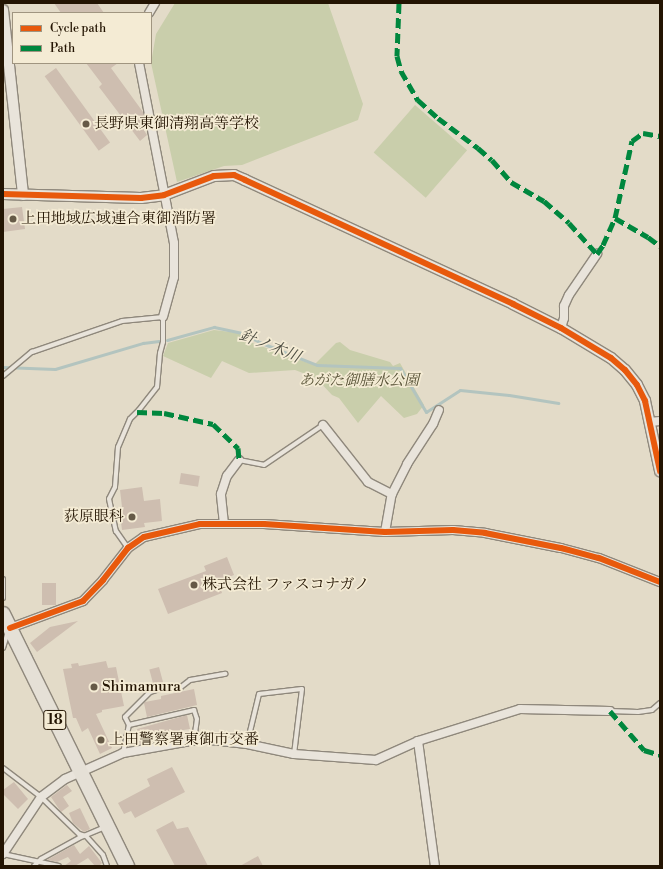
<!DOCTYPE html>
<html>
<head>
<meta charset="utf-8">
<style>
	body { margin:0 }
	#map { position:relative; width:663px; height:869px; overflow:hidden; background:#e3dbc8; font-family:"Libre Bodoni","Noto Serif JP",serif }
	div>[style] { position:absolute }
	.green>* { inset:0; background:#c9ceab; transform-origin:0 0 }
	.stream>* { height:3px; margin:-1.5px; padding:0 1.5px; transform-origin:1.5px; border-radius:1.5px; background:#b3c4bf }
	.building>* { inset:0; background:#cebeb0; transform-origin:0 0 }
	.roads { filter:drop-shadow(1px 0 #8f887c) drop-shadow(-1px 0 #8f887c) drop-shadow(0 1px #8f887c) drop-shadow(0 -1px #8f887c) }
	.service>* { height:4px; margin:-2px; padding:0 2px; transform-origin:2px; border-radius:2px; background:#e9e4db }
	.minor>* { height:8px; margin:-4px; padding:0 4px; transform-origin:4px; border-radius:4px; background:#e9e4db }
	.tertiary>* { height:10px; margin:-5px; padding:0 5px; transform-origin:5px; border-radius:5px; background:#e9e4db }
	.trunk>* { height:14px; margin:-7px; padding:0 7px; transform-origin:7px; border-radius:7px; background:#e5e0d6 }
	.quiet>* { height:5px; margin-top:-2.5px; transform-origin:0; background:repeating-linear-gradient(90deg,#00873e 0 10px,transparent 0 15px) }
	.cycleway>* { height:6px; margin:-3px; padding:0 3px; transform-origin:3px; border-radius:3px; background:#e8590c }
	.dots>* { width:11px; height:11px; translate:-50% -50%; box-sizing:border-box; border:2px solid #f4ebd4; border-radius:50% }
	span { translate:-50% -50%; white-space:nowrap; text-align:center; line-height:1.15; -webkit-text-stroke:3.5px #f4ebd4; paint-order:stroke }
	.shield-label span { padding:1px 3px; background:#f4ebd4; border:1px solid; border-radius:3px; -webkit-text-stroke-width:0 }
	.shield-label { font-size:14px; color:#231402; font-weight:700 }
	.poi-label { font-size:15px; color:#231402 }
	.left { translate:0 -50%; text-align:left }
	.right { translate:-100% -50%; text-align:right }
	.park-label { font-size:15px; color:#565135; font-style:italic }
	.water-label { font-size:16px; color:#4e4e43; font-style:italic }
	.frame { position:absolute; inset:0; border:4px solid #231402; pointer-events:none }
	.legend { position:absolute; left:12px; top:12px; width:140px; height:52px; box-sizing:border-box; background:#f4ebd4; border:1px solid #a09580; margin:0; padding:5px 7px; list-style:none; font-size:12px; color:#231402 }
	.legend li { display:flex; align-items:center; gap:8px; height:20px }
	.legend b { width:20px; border:1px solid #a09580 }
</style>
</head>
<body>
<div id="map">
	<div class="green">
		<div style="clip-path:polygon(175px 3px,328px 3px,363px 104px,358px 120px,242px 165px,224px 166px,177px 182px,151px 63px,156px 34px)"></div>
		<div style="left:415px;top:105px;width:69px;height:63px;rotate:41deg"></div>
		<div style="clip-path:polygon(214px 330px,247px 334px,250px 342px,314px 365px,336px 343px,340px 342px,350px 350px,390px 362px,393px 366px,400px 363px,424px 405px,417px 414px,404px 418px,381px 396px,358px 423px,339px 398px,332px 395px,316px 378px,295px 370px,249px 373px,222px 361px,211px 378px,163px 356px,168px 343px)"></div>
	</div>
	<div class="stream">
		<div style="left:167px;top:340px;width:49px;rotate:-15.5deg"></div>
		<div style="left:214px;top:327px;width:30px;rotate:12deg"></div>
		<div style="left:243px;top:333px;width:18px;rotate:29deg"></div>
		<div style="left:259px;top:342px;width:62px;rotate:21.6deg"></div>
		<div style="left:317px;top:365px;width:83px;rotate:2.1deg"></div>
		<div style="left:400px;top:368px;width:51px;rotate:59.4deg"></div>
		<div style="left:426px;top:412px;width:40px;rotate:-32.9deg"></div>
		<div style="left:460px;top:390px;width:49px;rotate:5.8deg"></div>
		<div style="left:509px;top:395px;width:50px;rotate:9.3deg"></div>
		<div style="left:3px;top:367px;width:52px;rotate:2.2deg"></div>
		<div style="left:55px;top:369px;width:92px;rotate:-16.5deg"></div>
		<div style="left:143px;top:343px;width:16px;rotate:-7deg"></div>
	</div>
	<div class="building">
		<div style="clip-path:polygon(54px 3px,97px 3px,104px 13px,61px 13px)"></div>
		<div style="clip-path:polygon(86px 63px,118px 63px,111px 68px,143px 112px,144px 115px,141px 118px,145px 125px,142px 127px,147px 135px,140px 141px,99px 87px,102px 84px)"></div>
		<div style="left:56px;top:68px;width:92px;height:14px;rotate:54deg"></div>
		<div style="clip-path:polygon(22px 207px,25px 229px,3px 232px,3px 209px)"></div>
		<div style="left:181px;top:473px;width:19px;height:11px;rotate:9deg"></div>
		<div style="clip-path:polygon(142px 487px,144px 501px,160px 499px,162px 521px,144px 523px,145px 527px,122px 530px,119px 507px,122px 507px,120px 490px)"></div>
		<div style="clip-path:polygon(227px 557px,234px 575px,218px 581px,222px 593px,168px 614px,158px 589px,206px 571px,204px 566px)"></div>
		<div style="left:42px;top:583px;width:14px;height:22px"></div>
		<div style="clip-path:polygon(78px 621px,37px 652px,30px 643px,50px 627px)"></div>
		<div style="clip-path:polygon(106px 661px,108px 668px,116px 667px,124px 706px,102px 710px,102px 712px,96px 714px,112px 748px,100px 754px,88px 728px,82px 732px,76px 718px,73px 718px,63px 669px,72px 668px,71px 664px,78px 663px,79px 666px)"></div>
		<div style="left:159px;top:667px;width:16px;height:10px;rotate:75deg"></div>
		<div style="clip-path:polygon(194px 689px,197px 705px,147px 717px,144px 703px,145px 702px,161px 699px,161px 696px)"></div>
		<div style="clip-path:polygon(187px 715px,190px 729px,171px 732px,172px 738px,140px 744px,137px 729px)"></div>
		<div style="clip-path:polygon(172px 767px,185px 792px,135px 818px,131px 811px,124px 814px,118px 803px,150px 786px,147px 779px)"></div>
		<div style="clip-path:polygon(14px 782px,28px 799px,18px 809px,3px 794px,3px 790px)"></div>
		<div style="clip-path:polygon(67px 785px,72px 791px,63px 797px,69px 806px,61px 812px,51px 797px)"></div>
		<div style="clip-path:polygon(80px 808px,90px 829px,84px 832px,73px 823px,69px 813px)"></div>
		<div style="clip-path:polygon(173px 821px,177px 829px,188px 827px,208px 866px,175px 866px,156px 830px)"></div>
		<div style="clip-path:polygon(74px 845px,80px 854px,89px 846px,102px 863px,99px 866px,95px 866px,88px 858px,75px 866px,64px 866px,71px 861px,68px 857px,57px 862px,47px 860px)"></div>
		<div style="clip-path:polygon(258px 856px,263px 866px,240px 866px)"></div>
	</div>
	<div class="roads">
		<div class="service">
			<div style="left:3px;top:376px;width:38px;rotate:-40deg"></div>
			<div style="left:32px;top:352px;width:95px;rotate:-19deg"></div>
			<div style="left:122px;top:321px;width:41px;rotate:-5.6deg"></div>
			<div style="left:163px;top:317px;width:25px;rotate:90deg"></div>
			<div style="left:163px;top:342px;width:11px;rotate:105deg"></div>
			<div style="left:160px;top:353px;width:34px;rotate:95deg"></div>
			<div style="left:157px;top:387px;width:29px;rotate:128deg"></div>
			<div style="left:139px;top:410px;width:13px;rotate:135deg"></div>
			<div style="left:130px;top:419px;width:30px;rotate:113deg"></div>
			<div style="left:118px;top:447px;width:40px;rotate:94.3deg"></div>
			<div style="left:115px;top:487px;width:13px;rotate:117deg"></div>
			<div style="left:109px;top:499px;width:33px;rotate:78deg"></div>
			<div style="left:116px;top:531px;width:21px;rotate:55deg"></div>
			<div style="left:239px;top:460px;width:25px;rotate:11deg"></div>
			<div style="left:264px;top:465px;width:71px;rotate:-34.1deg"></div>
			<div style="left:3px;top:579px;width:19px;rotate:90deg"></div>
			<div style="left:3px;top:648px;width:17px;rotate:-73deg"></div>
			<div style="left:610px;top:711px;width:28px;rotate:2deg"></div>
			<div style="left:638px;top:712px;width:14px;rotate:-8deg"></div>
			<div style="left:652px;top:710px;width:11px;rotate:-41deg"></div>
			<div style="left:129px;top:725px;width:67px;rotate:-13deg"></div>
			<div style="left:194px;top:710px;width:9px;rotate:72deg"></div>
			<div style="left:197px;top:719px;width:21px;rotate:98deg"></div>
			<div style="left:247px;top:744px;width:51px;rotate:-76.5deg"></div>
			<div style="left:259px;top:694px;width:43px;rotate:-6.6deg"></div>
			<div style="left:302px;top:689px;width:65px;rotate:97deg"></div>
			<div style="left:123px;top:753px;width:29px;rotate:-78deg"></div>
			<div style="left:129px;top:725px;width:9px;rotate:-117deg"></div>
			<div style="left:125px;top:717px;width:35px;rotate:-45deg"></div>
			<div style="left:150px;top:692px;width:16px;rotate:-18deg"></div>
			<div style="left:165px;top:687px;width:16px"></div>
			<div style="left:181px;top:687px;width:11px;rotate:-38deg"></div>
			<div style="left:190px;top:680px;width:36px;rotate:-10deg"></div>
			<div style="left:3px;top:768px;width:48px;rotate:37.3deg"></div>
			<div style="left:41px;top:797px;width:53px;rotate:44.2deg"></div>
			<div style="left:79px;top:834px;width:7px;rotate:16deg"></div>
			<div style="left:86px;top:836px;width:25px;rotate:48deg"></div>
			<div style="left:103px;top:855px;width:12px;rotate:70deg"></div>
			<div style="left:3px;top:854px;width:57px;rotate:12.1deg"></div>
			<div style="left:34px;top:866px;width:10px;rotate:-45deg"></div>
			<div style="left:41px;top:859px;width:43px;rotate:-28.9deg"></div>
			<div style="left:79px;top:838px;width:28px;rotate:-23deg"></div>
		</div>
		<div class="minor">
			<div style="left:149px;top:13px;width:12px;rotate:-59deg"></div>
			<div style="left:139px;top:63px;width:183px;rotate:79deg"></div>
			<div style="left:174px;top:243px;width:34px;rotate:90deg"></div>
			<div style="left:174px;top:277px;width:41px;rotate:105.4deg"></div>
			<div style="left:561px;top:328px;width:10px;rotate:-73deg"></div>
			<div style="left:564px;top:318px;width:12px;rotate:-90deg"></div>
			<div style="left:564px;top:306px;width:12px;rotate:-66deg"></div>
			<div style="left:569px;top:295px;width:50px;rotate:-55.7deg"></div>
			<div style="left:650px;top:422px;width:10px;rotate:-6deg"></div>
			<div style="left:323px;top:425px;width:73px;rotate:51.7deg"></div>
			<div style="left:368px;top:482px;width:27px;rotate:27deg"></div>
			<div style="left:224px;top:524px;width:30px;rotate:-96deg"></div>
			<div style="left:221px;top:494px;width:19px;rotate:-72deg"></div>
			<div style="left:227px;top:476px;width:20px;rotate:-53deg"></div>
			<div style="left:385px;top:532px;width:39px;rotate:-80deg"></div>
			<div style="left:392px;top:494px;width:34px;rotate:-63deg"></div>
			<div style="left:407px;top:464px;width:48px;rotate:-57deg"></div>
			<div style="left:433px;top:424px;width:15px;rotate:-67deg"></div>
			<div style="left:10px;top:628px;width:78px;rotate:-20.3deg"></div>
			<div style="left:83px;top:601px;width:29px;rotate:-46deg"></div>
			<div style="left:103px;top:580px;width:41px;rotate:-52deg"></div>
			<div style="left:128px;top:548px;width:19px;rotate:-35deg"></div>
			<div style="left:144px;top:537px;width:57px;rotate:-13.1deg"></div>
			<div style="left:200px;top:524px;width:64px"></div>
			<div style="left:264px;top:524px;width:121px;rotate:3.8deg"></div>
			<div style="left:385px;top:532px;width:68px;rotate:-1.7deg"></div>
			<div style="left:453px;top:530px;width:32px;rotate:5deg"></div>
			<div style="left:485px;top:533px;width:77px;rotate:11.2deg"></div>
			<div style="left:561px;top:548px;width:39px;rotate:15deg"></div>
			<div style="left:599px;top:558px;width:66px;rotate:21.5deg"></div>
			<div style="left:418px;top:741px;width:126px;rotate:82.3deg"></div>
			<div style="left:3px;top:854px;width:69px;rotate:-56.3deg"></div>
			<div style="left:41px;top:797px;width:30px;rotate:-37deg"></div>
			<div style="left:65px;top:779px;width:64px;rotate:-24.1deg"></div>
			<div style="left:123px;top:753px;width:80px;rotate:-10deg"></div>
			<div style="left:202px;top:739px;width:45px;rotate:6.3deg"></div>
			<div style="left:247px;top:744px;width:48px;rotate:12deg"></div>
			<div style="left:294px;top:754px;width:82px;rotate:4.2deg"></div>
			<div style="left:376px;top:760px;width:46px;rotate:-24.3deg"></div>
			<div style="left:418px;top:741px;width:107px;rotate:-17.4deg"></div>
			<div style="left:520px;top:709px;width:90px;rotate:1.3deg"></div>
		</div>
		<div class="tertiary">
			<div style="left:3px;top:10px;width:186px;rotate:83.8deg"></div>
			<div style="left:3px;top:194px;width:138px;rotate:1.7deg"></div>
			<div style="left:141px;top:198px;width:23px;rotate:-7deg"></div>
			<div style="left:164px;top:195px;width:53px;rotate:-20.8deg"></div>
			<div style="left:214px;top:176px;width:20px;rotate:-3deg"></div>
			<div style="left:234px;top:175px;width:12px;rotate:24deg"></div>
			<div style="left:245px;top:180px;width:295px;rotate:24.8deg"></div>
			<div style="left:513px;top:304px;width:54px;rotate:26.6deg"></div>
			<div style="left:561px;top:328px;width:58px;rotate:31deg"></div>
			<div style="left:611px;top:358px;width:18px;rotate:41deg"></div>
			<div style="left:625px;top:370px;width:19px;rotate:51deg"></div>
			<div style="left:637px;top:385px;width:18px;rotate:63deg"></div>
			<div style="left:645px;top:401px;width:72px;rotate:77.9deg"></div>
		</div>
		<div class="trunk">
			<div style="left:3px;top:614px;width:281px;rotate:63.8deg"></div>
		</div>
	</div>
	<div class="quiet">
		<div style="left:399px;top:3px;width:53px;rotate:92.2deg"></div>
		<div style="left:397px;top:56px;width:16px;rotate:75deg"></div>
		<div style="left:401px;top:71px;width:34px;rotate:60deg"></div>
		<div style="left:418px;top:100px;width:27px;rotate:42deg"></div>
		<div style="left:438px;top:118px;width:50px;rotate:36.9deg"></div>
		<div style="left:478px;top:148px;width:18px;rotate:41deg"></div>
		<div style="left:492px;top:160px;width:29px;rotate:49deg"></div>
		<div style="left:511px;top:182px;width:38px;rotate:30deg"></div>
		<div style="left:544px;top:201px;width:33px;rotate:41deg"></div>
		<div style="left:569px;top:223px;width:42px;rotate:47.9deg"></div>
		<div style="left:597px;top:254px;width:11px;rotate:-56deg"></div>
		<div style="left:603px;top:245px;width:30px;rotate:-66deg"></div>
		<div style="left:615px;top:218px;width:38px;rotate:30deg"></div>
		<div style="left:648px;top:237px;width:15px;rotate:37deg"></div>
		<div style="left:615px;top:218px;width:79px;rotate:-77.6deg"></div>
		<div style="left:632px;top:141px;width:14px;rotate:-36deg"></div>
		<div style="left:643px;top:133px;width:17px;rotate:10deg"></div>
		<div style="left:137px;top:412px;width:27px;rotate:2deg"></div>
		<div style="left:164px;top:413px;width:50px;rotate:12.7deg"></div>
		<div style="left:213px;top:424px;width:35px;rotate:44deg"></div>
		<div style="left:238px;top:448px;width:12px;rotate:85deg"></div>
		<div style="left:610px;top:711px;width:52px;rotate:48.9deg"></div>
		<div style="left:644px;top:750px;width:17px;rotate:17deg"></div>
	</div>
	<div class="cycleway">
		<div style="left:3px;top:194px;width:138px;rotate:1.7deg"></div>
		<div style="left:141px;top:198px;width:23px;rotate:-7deg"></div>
		<div style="left:164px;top:195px;width:53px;rotate:-20.8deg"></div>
		<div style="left:214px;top:176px;width:20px;rotate:-3deg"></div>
		<div style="left:234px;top:175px;width:12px;rotate:24deg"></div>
		<div style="left:245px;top:180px;width:295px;rotate:24.8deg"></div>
		<div style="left:513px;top:304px;width:54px;rotate:26.6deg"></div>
		<div style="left:561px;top:328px;width:58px;rotate:31deg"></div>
		<div style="left:611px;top:358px;width:18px;rotate:41deg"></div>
		<div style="left:625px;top:370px;width:19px;rotate:51deg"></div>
		<div style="left:637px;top:385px;width:18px;rotate:63deg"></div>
		<div style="left:645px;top:401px;width:72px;rotate:77.9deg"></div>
		<div style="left:10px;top:628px;width:78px;rotate:-20.3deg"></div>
		<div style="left:83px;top:601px;width:29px;rotate:-46deg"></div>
		<div style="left:103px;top:580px;width:41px;rotate:-52deg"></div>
		<div style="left:128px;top:548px;width:19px;rotate:-35deg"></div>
		<div style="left:144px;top:537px;width:57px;rotate:-13.1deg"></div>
		<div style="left:200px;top:524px;width:64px"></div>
		<div style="left:264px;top:524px;width:121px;rotate:3.8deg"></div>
		<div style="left:385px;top:532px;width:68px;rotate:-1.7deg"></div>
		<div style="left:453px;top:530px;width:32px;rotate:5deg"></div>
		<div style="left:485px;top:533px;width:77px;rotate:11.2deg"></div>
		<div style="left:561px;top:548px;width:39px;rotate:15deg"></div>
		<div style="left:599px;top:558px;width:66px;rotate:21.5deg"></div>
	</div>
	<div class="dots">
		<div style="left:86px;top:124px;background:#665a47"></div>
		<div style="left:13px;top:219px;background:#665a47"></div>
		<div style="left:132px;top:517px;background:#665a47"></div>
		<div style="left:194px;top:585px;background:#665a47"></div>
		<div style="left:94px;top:687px;background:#665a47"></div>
		<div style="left:101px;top:740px;background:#665a47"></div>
	</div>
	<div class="shield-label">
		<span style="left:55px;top:720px">18</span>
	</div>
	<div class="poi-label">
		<span class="left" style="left:94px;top:124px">長野県東御清翔高等学校</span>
		<span class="left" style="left:21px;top:219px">上田地域広域連合東御消防署</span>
		<span class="right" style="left:124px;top:517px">荻原眼科</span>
		<span class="left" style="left:202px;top:585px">株式会社 ファスコナガノ</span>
		<span class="left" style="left:102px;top:687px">Shimamura</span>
		<span class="left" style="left:109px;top:740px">上田警察署東御市交番</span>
	</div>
	<div class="park-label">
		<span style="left:359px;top:381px">あがた御膳水公園</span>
	</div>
	<div class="water-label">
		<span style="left:270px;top:346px;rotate:22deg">針ノ木川</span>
	</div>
	<div class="frame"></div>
	<ul class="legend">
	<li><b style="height:5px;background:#e8590c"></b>Cycle path</li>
	<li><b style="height:5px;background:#00873e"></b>Path</li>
	</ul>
</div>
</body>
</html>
